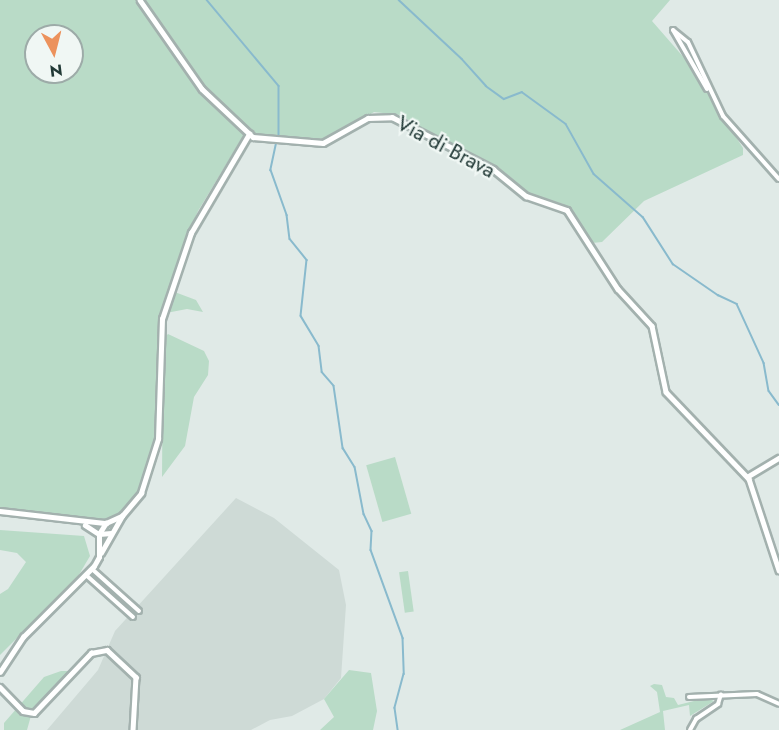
<!DOCTYPE html>
<html>
<head>
<meta charset="utf-8">
<style>
	body { margin:0 }
	#map { position:relative; width:779px; height:730px; overflow:hidden; background:#e0eae7; font-family:Jost,sans-serif }
	div>[style] { position:absolute }
	.built>* { inset:0; background:#cedad6 }
	.green>* { inset:0; background:#b9dbc7; transform-origin:0 0 }
	.stream>* { height:1.5px; margin:-0.75px; padding:0 0.75px; transform-origin:0.75px; border-radius:0.75px; background:#89bacd }
	.roads { filter:drop-shadow(2px 0 #a3b1ae) drop-shadow(-2px 0 #a3b1ae) drop-shadow(0 2px #a3b1ae) drop-shadow(0 -2px #a3b1ae) }
	.minor>* { height:4px; margin:-2px; padding:0 2px; transform-origin:2px; border-radius:2px; background:#fff }
	.tertiary>* { height:4.5px; margin:-2.25px; padding:0 2.25px; transform-origin:2.25px; border-radius:2.25px; background:#fff }
	span { translate:-50% -50%; white-space:nowrap; text-align:center; line-height:1.15; -webkit-text-stroke:4.5px #f0f7f4; paint-order:stroke }
	.street-label { font-size:21px; color:#213936 }
	.north { position:absolute; left:24px; top:24px; width:60px; height:60px; box-sizing:border-box; background:#f0f7f4; border:2px solid #9daba8; border-radius:50%; rotate:173deg; font-size:16px; font-weight:700; line-height:24px; text-align:center; color:#213936 }
	.north::after { content:''; display:block; margin:auto; width:21px; height:27px; background:#ec925c; clip-path:polygon(50% 0,100% 100%,50% 72%,0 100%) }
</style>
</head>
<body>
<div id="map">
	<div class="built">
		<div style="clip-path:polygon(236px 498px,274px 518px,339px 570px,346px 605px,341px 678px,324px 699px,292px 716px,270px 720px,251px 730px,47px 730px,98px 670px,115px 631px)"></div>
	</div>
	<div class="green">
		<div style="clip-path:polygon(evenodd,0 0,670px 0,652px 21px,686px 60px,743px 148px,743px 155px,644px 201px,602px 242px,592px 243px,563px 204px,524px 192px,492px 165px,443px 143px,401px 115px,374px 112px,334px 137px,317px 141px,265px 137px,247px 130px,198px 211px,177px 262px,158px 328px,157px 431px,144px 486px,119px 516px,95px 523px,0 509px,0 0,36px 36px,72px 36px,72px 72px,36px 72px,36px 36px)"></div>
		<div style="clip-path:polygon(172px 291px,196px 300px,203px 312px,187px 309px,166px 313px)"></div>
		<div style="clip-path:polygon(168px 334px,204px 351px,209px 361px,208px 375px,194px 397px,185px 446px,162px 477px,163px 339px)"></div>
		<div style="left:395px;top:457px;width:59px;height:30px;rotate:74deg"></div>
		<div style="clip-path:polygon(0 530px,84px 536px,90px 556px,77px 578px,0 655px,0 594px,8px 589px,26px 562px,17px 553px,0 550px)"></div>
		<div style="left:408px;top:571px;width:41px;height:9px;rotate:82deg"></div>
		<div style="clip-path:polygon(349px 670px,371px 673px,377px 711px,373px 730px,320px 730px,334px 717px,324px 699px)"></div>
		<div style="clip-path:polygon(61px 671px,70px 671px,32px 712px,27px 730px,4px 730px,4px 723px,44px 677px)"></div>
		<div style="clip-path:polygon(654px 684px,662px 685px,666px 697px,674px 698px,678px 705px,706px 698px,714px 701px,690px 716px,689px 705px,663px 711px,665px 730px,620px 730px,660px 712px,657px 692px,650px 686px)"></div>
	</div>
	<div class="stream">
		<div style="left:207px;top:0;width:112px;rotate:50.1deg"></div>
		<div style="left:279px;top:86px;width:51px;rotate:90deg"></div>
		<div style="left:399px;top:0;width:86px;rotate:43.1deg"></div>
		<div style="left:462px;top:59px;width:36px;rotate:48deg"></div>
		<div style="left:486px;top:86px;width:22px;rotate:36deg"></div>
		<div style="left:504px;top:99px;width:19px;rotate:-21deg"></div>
		<div style="left:522px;top:92px;width:54px;rotate:36deg"></div>
		<div style="left:566px;top:124px;width:57px;rotate:60.8deg"></div>
		<div style="left:594px;top:174px;width:65px;rotate:41.3deg"></div>
		<div style="left:643px;top:217px;width:56px;rotate:57.4deg"></div>
		<div style="left:673px;top:264px;width:55px;rotate:34.6deg"></div>
		<div style="left:718px;top:295px;width:21px;rotate:25deg"></div>
		<div style="left:737px;top:304px;width:65px;rotate:65.4deg"></div>
		<div style="left:764px;top:363px;width:28px;rotate:80deg"></div>
		<div style="left:769px;top:391px;width:17px;rotate:54deg"></div>
		<div style="left:277px;top:141px;width:30px;rotate:102deg"></div>
		<div style="left:271px;top:170px;width:48px;rotate:70.4deg"></div>
		<div style="left:287px;top:215px;width:24px;rotate:83deg"></div>
		<div style="left:290px;top:239px;width:27px;rotate:51deg"></div>
		<div style="left:307px;top:260px;width:56px;rotate:96.1deg"></div>
		<div style="left:301px;top:316px;width:35px;rotate:59deg"></div>
		<div style="left:319px;top:346px;width:26px;rotate:83deg"></div>
		<div style="left:322px;top:372px;width:18px;rotate:49deg"></div>
		<div style="left:334px;top:386px;width:63px;rotate:81.7deg"></div>
		<div style="left:343px;top:448px;width:22px;rotate:58deg"></div>
		<div style="left:355px;top:467px;width:48px;rotate:79.2deg"></div>
		<div style="left:364px;top:514px;width:19px;rotate:65deg"></div>
		<div style="left:372px;top:531px;width:19px;rotate:93deg"></div>
		<div style="left:371px;top:550px;width:94px;rotate:70deg"></div>
		<div style="left:403px;top:638px;width:36px;rotate:88deg"></div>
		<div style="left:404px;top:674px;width:35px;rotate:105deg"></div>
		<div style="left:395px;top:708px;width:22px;rotate:82deg"></div>
	</div>
	<div class="roads">
		<div class="minor">
			<div style="left:707px;top:89px;width:68px;rotate:-120deg"></div>
			<div style="left:673px;top:30px;width:19px;rotate:39deg"></div>
			<div style="left:688px;top:42px;width:82px;rotate:64.7deg"></div>
			<div style="left:723px;top:116px;width:84px;rotate:48.4deg"></div>
			<div style="left:92px;top:569px;width:63px;rotate:41.8deg"></div>
			<div style="left:86px;top:575px;width:63px;rotate:41.8deg"></div>
			<div style="left:689px;top:697px;width:68px;rotate:-2.5deg"></div>
			<div style="left:757px;top:694px;width:24px;rotate:24deg"></div>
			<div style="left:690px;top:730px;width:13px;rotate:-61deg"></div>
			<div style="left:696px;top:719px;width:27px;rotate:-34deg"></div>
			<div style="left:718px;top:704px;width:10px;rotate:-73deg"></div>
		</div>
		<div class="tertiary">
			<div style="left:140px;top:0;width:108px;rotate:55.1deg"></div>
			<div style="left:202px;top:89px;width:70px;rotate:43.3deg"></div>
			<div style="left:253px;top:137px;width:70px;rotate:4.9deg"></div>
			<div style="left:323px;top:143px;width:51px;rotate:-29.1deg"></div>
			<div style="left:368px;top:118px;width:24px;rotate:-2deg"></div>
			<div style="left:392px;top:117px;width:114px;rotate:27.2deg"></div>
			<div style="left:493px;top:169px;width:43px;rotate:39.3deg"></div>
			<div style="left:526px;top:196px;width:43px;rotate:18.9deg"></div>
			<div style="left:567px;top:210px;width:94px;rotate:57.2deg"></div>
			<div style="left:618px;top:289px;width:50px;rotate:47.4deg"></div>
			<div style="left:652px;top:326px;width:67px;rotate:78deg"></div>
			<div style="left:666px;top:392px;width:120px;rotate:46.3deg"></div>
			<div style="left:749px;top:479px;width:96px;rotate:71.8deg"></div>
			<div style="left:747px;top:477px;width:37px;rotate:-31deg"></div>
			<div style="left:0;top:511px;width:107px;rotate:6.5deg"></div>
			<div style="left:106px;top:523px;width:17px;rotate:-24deg"></div>
			<div style="left:122px;top:516px;width:30px;rotate:-50deg"></div>
			<div style="left:141px;top:493px;width:57px;rotate:-72.5deg"></div>
			<div style="left:158px;top:439px;width:120px;rotate:-88.1deg"></div>
			<div style="left:162px;top:319px;width:91px;rotate:-71.4deg"></div>
			<div style="left:191px;top:233px;width:115px;rotate:-59.6deg"></div>
			<div style="left:85px;top:525px;width:17px;rotate:33deg"></div>
			<div style="left:99px;top:534px;width:12px;rotate:-5deg"></div>
			<div style="left:101px;top:553px;width:43px;rotate:-60.4deg"></div>
			<div style="left:0;top:672px;width:42px;rotate:-56.7deg"></div>
			<div style="left:23px;top:637px;width:100px;rotate:-45deg"></div>
			<div style="left:94px;top:566px;width:10px;rotate:-61deg"></div>
			<div style="left:99px;top:557px;width:23px;rotate:-90deg"></div>
			<div style="left:99px;top:534px;width:13px;rotate:-58deg"></div>
			<div style="left:0;top:687px;width:33px;rotate:46deg"></div>
			<div style="left:23px;top:711px;width:11px;rotate:10deg"></div>
			<div style="left:34px;top:713px;width:83px;rotate:-46.5deg"></div>
			<div style="left:91px;top:653px;width:16px;rotate:-11deg"></div>
			<div style="left:107px;top:650px;width:40px;rotate:43deg"></div>
			<div style="left:136px;top:677px;width:53px;rotate:93.2deg"></div>
		</div>
	</div>
	<div class="street-label">
		<span style="left:446px;top:147px;rotate:28deg">Via di Brava</span>
	</div>
	<div class="north">N</div>
</div>
</body>
</html>
